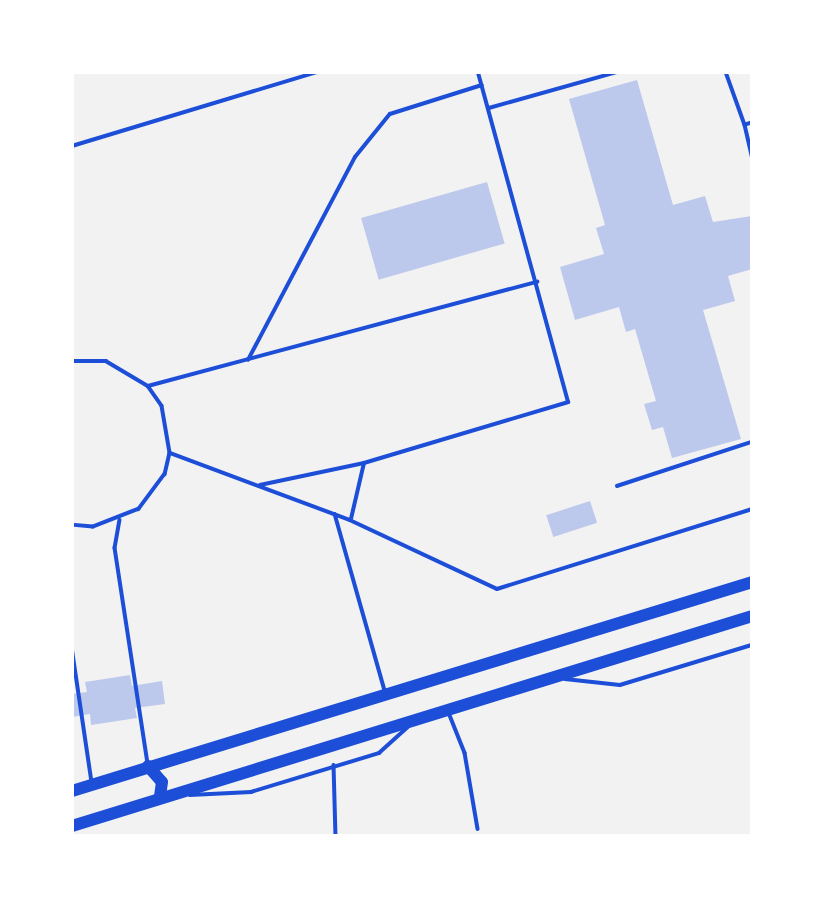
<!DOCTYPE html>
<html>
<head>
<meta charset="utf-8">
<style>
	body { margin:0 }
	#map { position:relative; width:824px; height:908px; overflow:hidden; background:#f2f2f2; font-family:Arial,sans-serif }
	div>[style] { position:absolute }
	.building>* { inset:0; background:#bdc9ec; transform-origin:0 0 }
	.service>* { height:3.5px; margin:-1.75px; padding:0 1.75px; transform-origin:1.75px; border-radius:1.75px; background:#1d4ed8 }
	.trunk>* { height:12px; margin:-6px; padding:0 6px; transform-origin:6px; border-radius:6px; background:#1d4ed8 }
	span { translate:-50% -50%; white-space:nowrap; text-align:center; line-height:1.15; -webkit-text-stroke:7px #fff; paint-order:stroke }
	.frame { position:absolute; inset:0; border:74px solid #fff; pointer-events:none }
</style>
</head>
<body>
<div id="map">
	<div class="building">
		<div style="clip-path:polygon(637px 80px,673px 205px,705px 196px,713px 222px,752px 216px,752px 269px,728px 276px,735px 301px,703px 310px,741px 439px,672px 458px,663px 427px,652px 430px,644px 404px,656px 401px,635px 329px,626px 332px,619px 307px,575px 320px,560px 267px,604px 254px,596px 228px,605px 225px,569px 99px)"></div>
		<div style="left:487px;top:182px;width:64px;height:131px;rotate:74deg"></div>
		<div style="left:590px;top:501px;width:23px;height:46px;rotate:72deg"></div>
		<div style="clip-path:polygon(130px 675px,132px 686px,162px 681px,165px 704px,135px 708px,137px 718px,91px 725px,90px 714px,72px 717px,72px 694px,87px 692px,85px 682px)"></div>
	</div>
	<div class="service">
		<div style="left:726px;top:72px;width:56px;rotate:70.3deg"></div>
		<div style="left:489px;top:108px;width:133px;rotate:-15.7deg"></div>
		<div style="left:752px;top:123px;width:7px;rotate:164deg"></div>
		<div style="left:745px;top:125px;width:32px;rotate:77deg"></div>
		<div style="left:72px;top:146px;width:256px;rotate:-16.8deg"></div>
		<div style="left:248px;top:360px;width:229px;rotate:-62.2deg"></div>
		<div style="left:355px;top:157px;width:55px;rotate:-50.9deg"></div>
		<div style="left:390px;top:114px;width:96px;rotate:-17.5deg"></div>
		<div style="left:72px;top:361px;width:34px"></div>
		<div style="left:106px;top:361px;width:49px;rotate:30.8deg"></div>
		<div style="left:148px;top:386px;width:24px;rotate:55deg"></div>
		<div style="left:162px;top:406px;width:48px;rotate:80.3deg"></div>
		<div style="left:170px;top:453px;width:22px;rotate:103deg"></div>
		<div style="left:165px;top:474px;width:44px;rotate:126.6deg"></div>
		<div style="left:139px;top:509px;width:49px;rotate:158.6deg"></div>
		<div style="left:93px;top:527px;width:21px;rotate:-175deg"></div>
		<div style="left:148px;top:386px;width:403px;rotate:-15deg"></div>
		<div style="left:170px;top:453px;width:192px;rotate:20.4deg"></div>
		<div style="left:350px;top:520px;width:162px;rotate:25.1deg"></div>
		<div style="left:497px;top:589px;width:267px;rotate:-17.4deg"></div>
		<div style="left:260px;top:485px;width:106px;rotate:-11.9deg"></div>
		<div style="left:364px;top:463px;width:213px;rotate:-16.6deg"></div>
		<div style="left:568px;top:402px;width:342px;rotate:-105.3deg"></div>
		<div style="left:617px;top:486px;width:142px;rotate:-18.1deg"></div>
		<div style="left:335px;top:514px;width:184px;rotate:74.2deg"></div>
		<div style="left:351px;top:519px;width:57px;rotate:-76.9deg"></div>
		<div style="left:120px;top:520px;width:28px;rotate:100deg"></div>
		<div style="left:115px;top:548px;width:219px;rotate:81.3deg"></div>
		<div style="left:72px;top:647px;width:136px;rotate:81.6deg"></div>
		<div style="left:565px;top:679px;width:55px;rotate:6.2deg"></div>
		<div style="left:620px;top:685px;width:138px;rotate:-16.9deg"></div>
		<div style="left:449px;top:713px;width:43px;rotate:68.2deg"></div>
		<div style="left:465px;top:753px;width:77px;rotate:80.3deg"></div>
		<div style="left:334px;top:765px;width:71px;rotate:88.4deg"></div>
		<div style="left:190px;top:795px;width:61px;rotate:-2.8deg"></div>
		<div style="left:251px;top:792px;width:134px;rotate:-16.9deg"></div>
		<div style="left:379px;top:753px;width:39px;rotate:-42deg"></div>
	</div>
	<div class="trunk">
		<div style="left:148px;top:766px;width:21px;rotate:49deg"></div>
		<div style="left:162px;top:782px;width:14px;rotate:98deg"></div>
		<div style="left:72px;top:791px;width:711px;rotate:-17.08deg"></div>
		<div style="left:72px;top:826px;width:712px;rotate:-17.16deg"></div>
	</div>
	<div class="frame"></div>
</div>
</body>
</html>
